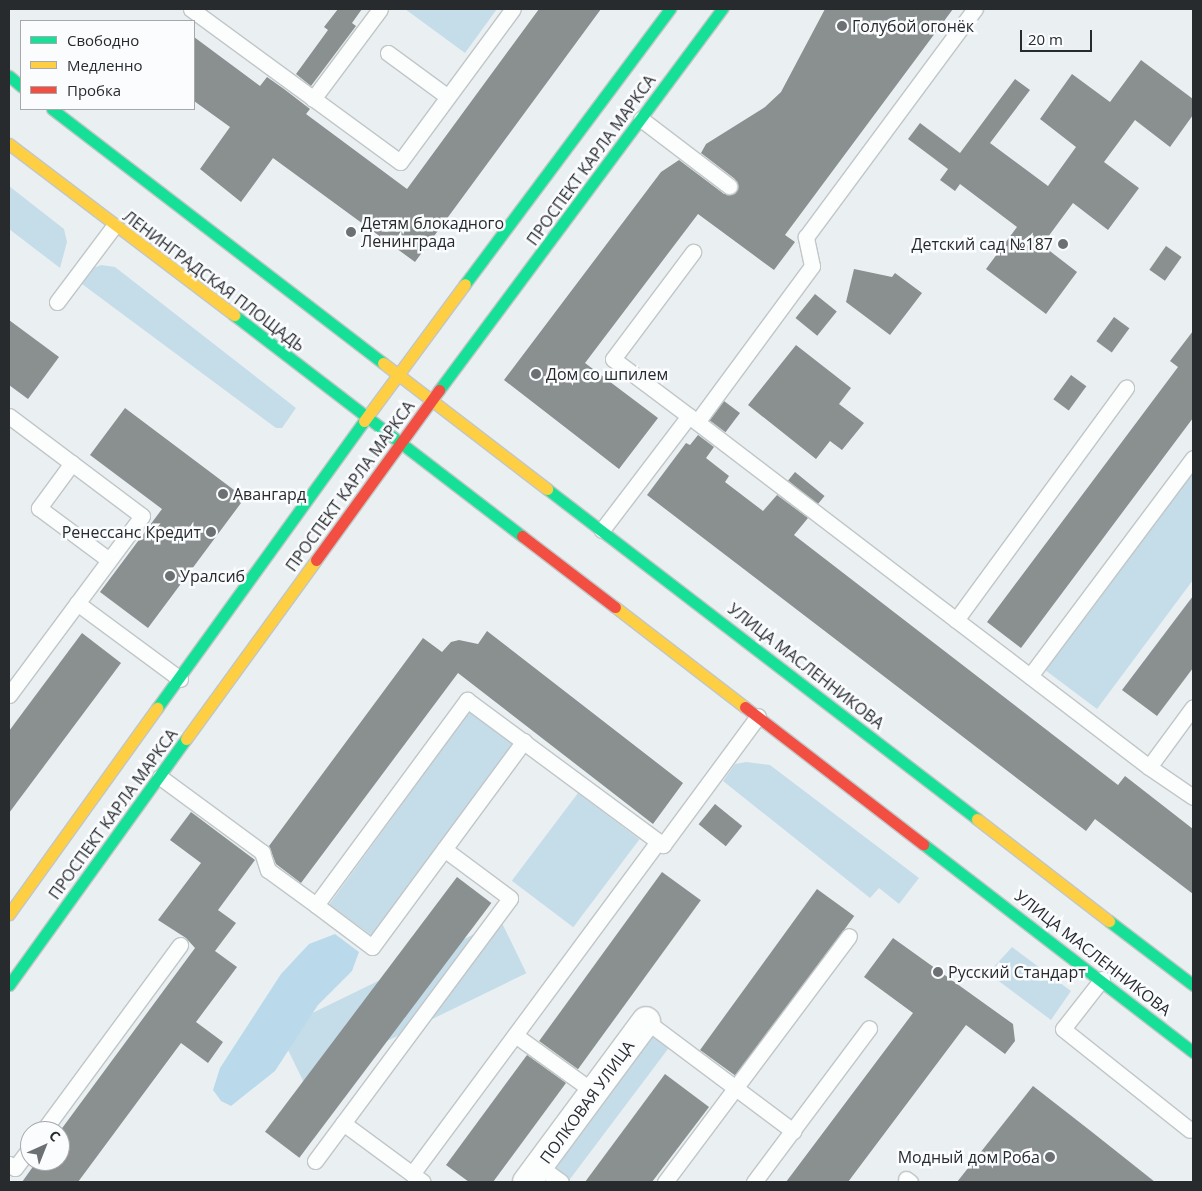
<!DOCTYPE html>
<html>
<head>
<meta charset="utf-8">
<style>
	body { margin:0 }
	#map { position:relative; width:1202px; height:1191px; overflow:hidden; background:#eaf0f2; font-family:"Open Sans",sans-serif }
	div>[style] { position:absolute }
	.green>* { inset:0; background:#c5dde9; transform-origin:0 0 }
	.forest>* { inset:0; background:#badaeb }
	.building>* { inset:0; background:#8a8f90; transform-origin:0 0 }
	.roads { filter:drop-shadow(1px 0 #c1c6c7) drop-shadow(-1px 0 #c1c6c7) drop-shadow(0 1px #c1c6c7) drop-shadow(0 -1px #c1c6c7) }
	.lane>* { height:15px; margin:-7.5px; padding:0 7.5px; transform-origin:7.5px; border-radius:7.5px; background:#fcfdfd }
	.street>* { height:28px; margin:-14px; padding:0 14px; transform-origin:14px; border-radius:14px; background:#fcfdfd }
	.fast>* { height:11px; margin:-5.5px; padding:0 5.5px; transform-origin:5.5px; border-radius:5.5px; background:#16e098 }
	.slow>* { height:11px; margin:-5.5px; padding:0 5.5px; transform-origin:5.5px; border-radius:5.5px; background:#ffcf43 }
	.jam>* { height:11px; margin:-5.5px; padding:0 5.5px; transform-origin:5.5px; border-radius:5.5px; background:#f24e42 }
	.dots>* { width:14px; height:14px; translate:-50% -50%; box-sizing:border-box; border:2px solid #fafcfe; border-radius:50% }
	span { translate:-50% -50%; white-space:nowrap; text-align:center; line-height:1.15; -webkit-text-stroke:5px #fafcfe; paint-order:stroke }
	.poi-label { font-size:16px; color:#282b2e }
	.left { translate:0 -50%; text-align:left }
	.right { translate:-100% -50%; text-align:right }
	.street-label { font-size:16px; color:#282b2e }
	.frame { position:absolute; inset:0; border:10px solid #282b2e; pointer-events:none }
	.legend { position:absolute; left:20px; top:20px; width:175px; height:90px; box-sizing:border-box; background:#fafcfe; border:1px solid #a6a8ab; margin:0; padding:6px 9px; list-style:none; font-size:15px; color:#282b2e }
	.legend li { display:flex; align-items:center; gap:10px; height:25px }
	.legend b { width:25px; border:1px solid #a6a8ab }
	.north { position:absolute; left:20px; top:1121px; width:50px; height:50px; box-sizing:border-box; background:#fafcfe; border:1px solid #a6a8ab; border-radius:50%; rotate:44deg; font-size:14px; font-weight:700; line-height:20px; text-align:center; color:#282b2e }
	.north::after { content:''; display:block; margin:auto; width:18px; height:22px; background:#6c7073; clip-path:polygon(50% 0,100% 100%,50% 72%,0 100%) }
	.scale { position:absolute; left:1020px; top:30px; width:72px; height:22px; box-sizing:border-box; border:2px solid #282b2e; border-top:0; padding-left:6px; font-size:15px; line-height:18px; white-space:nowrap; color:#282b2e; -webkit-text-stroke:4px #fafcfe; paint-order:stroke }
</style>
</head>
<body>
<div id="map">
	<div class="green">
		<div style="clip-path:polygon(405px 9px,497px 9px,465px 53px)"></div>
		<div style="clip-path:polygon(9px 186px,64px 229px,67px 242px,60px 268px,9px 229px)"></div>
		<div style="clip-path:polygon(101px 265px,115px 267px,296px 408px,282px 428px,276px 428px,82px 284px,89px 270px)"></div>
		<div style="clip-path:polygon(1193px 464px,1193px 580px,1097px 709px,1041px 667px)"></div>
		<div style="left:469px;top:712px;width:54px;height:238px;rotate:36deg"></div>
		<div style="clip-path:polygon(746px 762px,770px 765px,919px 878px,899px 904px,879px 888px,870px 898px,723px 781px,735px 764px)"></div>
		<div style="left:578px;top:793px;width:77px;height:110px;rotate:37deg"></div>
		<div style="left:501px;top:921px;width:58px;height:248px;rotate:64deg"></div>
		<div style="clip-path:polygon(1012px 947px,1071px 991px,1051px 1020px,992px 976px,992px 969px)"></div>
		<div style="left:647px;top:1027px;width:30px;height:172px;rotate:37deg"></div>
	</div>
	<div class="forest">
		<div style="clip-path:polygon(335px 934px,359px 952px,352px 971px,318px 1005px,275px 1071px,231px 1106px,221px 1101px,213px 1090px,220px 1068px,281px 974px,309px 944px)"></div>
	</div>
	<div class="building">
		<div style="clip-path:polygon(338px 9px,362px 9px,352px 23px,356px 26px,311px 86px,296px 74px,328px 30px,324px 27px)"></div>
		<div style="clip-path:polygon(539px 9px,601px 9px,415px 262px,273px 158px,241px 202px,200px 169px,230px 127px,194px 101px,194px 37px,260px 86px,267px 77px,284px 89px,310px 109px,306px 114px,407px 189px)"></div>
		<div style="clip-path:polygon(825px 9px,953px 9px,785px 235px,795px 242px,774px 270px,698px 214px,585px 363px,658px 418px,619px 469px,504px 380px,661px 172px,679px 160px,724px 194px,736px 192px,738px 187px,735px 179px,701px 153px,706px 144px,765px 107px,781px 92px)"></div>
		<div style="clip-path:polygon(1141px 60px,1193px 99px,1193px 115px,1170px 147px,1135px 120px,1104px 162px,1139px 188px,1108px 230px,1073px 203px,1042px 245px,1077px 272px,1046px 314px,986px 269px,1017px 227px,960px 184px,955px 191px,940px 180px,948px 169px,908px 139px,920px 123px,960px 153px,1015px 79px,1030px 90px,990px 143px,1048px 186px,1076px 147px,1040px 119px,1072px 74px,1110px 102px)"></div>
		<div style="left:1166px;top:246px;width:19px;height:29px;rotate:35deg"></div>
		<div style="clip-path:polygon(854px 269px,892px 277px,895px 273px,922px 293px,890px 335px,846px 302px)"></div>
		<div style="left:815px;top:294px;width:28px;height:31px;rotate:39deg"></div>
		<div style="left:1114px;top:317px;width:19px;height:30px;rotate:36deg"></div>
		<div style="clip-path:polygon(9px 320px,59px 357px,28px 399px,9px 385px)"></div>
		<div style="clip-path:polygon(1193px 331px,1193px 418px,1021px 648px,987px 622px,1178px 367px,1170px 361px)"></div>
		<div style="clip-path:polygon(796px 345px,851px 388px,839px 404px,864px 423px,842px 450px,830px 441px,816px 459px,748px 405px)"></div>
		<div style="left:1071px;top:375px;width:19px;height:30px;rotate:36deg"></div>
		<div style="left:724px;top:401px;width:20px;height:24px;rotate:37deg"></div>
		<div style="clip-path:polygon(125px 408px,238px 493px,241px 503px,148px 628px,100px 592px,162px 509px,90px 455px)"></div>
		<div style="clip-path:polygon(698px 435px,714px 447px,706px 458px,729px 476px,725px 482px,763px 511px,777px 495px,808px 518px,794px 535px,1118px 785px,1125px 776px,1193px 829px,1193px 894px,1095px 819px,1086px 831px,647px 495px,686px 443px,690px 445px)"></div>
		<div style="left:795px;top:472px;width:38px;height:11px;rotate:39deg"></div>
		<div style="clip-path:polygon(1193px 596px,1193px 668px,1157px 716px,1122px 690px)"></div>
		<div style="clip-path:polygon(487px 631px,683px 783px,653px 824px,458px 673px,301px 883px,276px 864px,269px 846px,423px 638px,442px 652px,451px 642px,459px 640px,478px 644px)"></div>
		<div style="clip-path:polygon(82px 633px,121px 663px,9px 813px,9px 731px)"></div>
		<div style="left:715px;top:804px;width:35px;height:26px;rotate:39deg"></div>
		<div style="clip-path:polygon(191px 812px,255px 860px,218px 910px,236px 923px,215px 951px,237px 967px,196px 1022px,223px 1042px,208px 1063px,181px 1043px,78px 1182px,22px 1182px,37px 1161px,60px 1161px,60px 1131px,195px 948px,186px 938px,158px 920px,201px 863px,170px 840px)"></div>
		<div style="left:662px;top:872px;width:48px;height:209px;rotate:36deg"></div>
		<div style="left:457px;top:877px;width:43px;height:319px;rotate:37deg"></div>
		<div style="left:817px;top:889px;width:46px;height:199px;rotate:36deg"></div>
		<div style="clip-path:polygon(893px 938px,1013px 1024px,1015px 1041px,1005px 1054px,966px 1025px,848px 1182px,786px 1182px,913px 1013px,864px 977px)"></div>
		<div style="clip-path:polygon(527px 1055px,566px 1083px,493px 1182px,469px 1182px,446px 1165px)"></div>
		<div style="clip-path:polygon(665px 1074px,709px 1107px,652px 1182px,585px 1182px)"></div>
		<div style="clip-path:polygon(1033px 1086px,1092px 1132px,1155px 1182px,957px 1182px)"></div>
	</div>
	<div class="roads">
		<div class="lane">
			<div style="left:191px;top:9px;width:259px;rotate:36.2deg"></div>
			<div style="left:400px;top:162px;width:190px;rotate:-53.6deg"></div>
			<div style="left:388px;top:53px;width:74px;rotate:36.3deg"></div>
			<div style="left:313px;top:99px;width:112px;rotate:-53.3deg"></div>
			<div style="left:641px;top:119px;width:111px;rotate:37.3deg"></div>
			<div style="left:57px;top:302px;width:95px;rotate:-53.1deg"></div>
			<div style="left:9px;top:416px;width:166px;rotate:36.9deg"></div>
			<div style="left:142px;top:516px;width:223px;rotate:126.6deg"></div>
			<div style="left:689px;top:416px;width:95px;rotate:-143.1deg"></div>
			<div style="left:613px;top:359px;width:134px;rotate:-53.2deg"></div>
			<div style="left:697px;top:422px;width:194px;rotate:-53.6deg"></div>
			<div style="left:812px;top:266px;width:30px;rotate:-102deg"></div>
			<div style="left:806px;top:237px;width:284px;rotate:-53.5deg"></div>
			<div style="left:72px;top:463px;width:56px;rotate:126.3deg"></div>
			<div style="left:39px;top:508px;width:87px;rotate:36.6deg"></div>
			<div style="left:602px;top:530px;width:143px;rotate:-52.7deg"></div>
			<div style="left:689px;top:416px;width:579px;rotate:37.35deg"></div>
			<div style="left:1149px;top:767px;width:53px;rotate:34.3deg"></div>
			<div style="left:77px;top:603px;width:128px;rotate:36.4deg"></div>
			<div style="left:956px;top:620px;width:288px;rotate:-53.8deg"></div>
			<div style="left:1030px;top:676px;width:272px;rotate:-53.2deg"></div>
			<div style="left:1149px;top:767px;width:74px;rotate:-53.7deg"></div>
			<div style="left:160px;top:777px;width:127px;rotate:36.3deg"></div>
			<div style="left:262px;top:852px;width:19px;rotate:72deg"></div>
			<div style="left:268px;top:870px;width:59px;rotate:36.1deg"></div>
			<div style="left:316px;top:905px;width:255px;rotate:-53.6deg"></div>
			<div style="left:467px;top:700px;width:244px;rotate:36.5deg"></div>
			<div style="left:663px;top:845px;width:160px;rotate:-53.6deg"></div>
			<div style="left:316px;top:905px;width:70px;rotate:36.9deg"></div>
			<div style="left:372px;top:947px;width:256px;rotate:-53.6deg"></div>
			<div style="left:1102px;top:979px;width:63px;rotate:128deg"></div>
			<div style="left:1063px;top:1029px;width:162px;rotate:38.5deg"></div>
			<div style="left:646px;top:1021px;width:184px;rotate:36.8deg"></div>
			<div style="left:515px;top:1035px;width:97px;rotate:35.8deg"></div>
			<div style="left:343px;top:1123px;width:99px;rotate:36.4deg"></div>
			<div style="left:43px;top:1131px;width:231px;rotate:-53.6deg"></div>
			<div style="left:315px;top:1161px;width:327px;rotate:-53.4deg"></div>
			<div style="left:510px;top:898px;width:82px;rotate:-143.4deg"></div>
			<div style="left:9px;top:1164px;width:7px;rotate:34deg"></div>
			<div style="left:15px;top:1168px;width:25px;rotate:-53deg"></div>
			<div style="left:539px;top:1166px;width:27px;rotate:36deg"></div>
			<div style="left:412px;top:1174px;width:414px;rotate:-53.5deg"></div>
			<div style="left:906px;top:1179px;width:5px;rotate:37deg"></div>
			<div style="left:665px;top:1182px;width:307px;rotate:-53.2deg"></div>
			<div style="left:754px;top:1182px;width:192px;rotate:-53.2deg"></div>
		</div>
		<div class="street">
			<div style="left:527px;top:1182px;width:200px;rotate:-53.5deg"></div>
		</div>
		<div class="fast">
			<div style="left:9px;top:76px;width:16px;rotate:40deg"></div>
			<div style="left:52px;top:109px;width:417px;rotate:37.5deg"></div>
			<div style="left:465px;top:284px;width:343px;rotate:-53.3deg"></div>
			<div style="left:234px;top:315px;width:363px;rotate:37.5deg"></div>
			<div style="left:439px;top:390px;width:475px;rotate:-53.4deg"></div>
			<div style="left:547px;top:489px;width:542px;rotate:37.5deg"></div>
			<div style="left:157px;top:708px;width:354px;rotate:-54.2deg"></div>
			<div style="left:923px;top:844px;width:341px;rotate:37.6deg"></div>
			<div style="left:1109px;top:921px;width:106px;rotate:37.3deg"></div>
			<div style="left:9px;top:985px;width:303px;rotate:-54.3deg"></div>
		</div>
		<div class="slow">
			<div style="left:9px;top:144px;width:283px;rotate:37.2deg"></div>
			<div style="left:383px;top:363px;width:207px;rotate:37.5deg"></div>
			<div style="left:364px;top:421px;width:170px;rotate:-53.6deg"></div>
			<div style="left:615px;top:607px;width:164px;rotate:37.6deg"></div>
			<div style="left:186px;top:739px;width:221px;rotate:-54deg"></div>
			<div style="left:977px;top:819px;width:167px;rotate:37.7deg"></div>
			<div style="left:9px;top:914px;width:254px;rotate:-54.3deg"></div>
		</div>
		<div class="jam">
			<div style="left:522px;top:536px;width:117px;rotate:37.4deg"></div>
			<div style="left:316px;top:560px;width:210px;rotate:-54.1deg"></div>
			<div style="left:745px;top:707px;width:225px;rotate:37.6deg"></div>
		</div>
	</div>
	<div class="dots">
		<div style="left:842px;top:26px;background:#6c7073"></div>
		<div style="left:351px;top:232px;background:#6c7073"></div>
		<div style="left:1063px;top:244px;background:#6c7073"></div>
		<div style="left:536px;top:374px;background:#6c7073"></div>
		<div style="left:223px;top:494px;background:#6c7073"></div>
		<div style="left:211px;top:532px;background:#6c7073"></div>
		<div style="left:170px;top:576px;background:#6c7073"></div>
		<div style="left:938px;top:972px;background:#6c7073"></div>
		<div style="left:1050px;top:1157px;background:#6c7073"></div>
	</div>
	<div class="poi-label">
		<span class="left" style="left:852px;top:26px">Голубой огонёк</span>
		<span class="left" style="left:361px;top:232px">Детям блокадного<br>Ленинграда</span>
		<span class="right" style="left:1053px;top:244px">Детский сад №187</span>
		<span class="left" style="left:546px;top:374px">Дом со шпилем</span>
		<span class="left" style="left:233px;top:494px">Авангард</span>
		<span class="right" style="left:201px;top:532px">Ренессанс Кредит</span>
		<span class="left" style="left:180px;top:576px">Уралсиб</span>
		<span class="left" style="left:948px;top:972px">Русский Стандарт</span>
		<span class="right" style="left:1040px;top:1157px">Модный дом Роба</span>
	</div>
	<div class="street-label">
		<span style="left:591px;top:160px;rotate:-54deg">ПРОСПЕКТ КАРЛА МАРКСА</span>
		<span style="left:214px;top:281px;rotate:37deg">ЛЕНИНГРАДСКАЯ ПЛОЩАДЬ</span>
		<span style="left:350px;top:486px;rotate:-54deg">ПРОСПЕКТ КАРЛА МАРКСА</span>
		<span style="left:806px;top:666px;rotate:38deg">УЛИЦА МАСЛЕННИКОВА</span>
		<span style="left:113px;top:814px;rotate:-54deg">ПРОСПЕКТ КАРЛА МАРКСА</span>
		<span style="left:1093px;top:953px;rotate:38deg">УЛИЦА МАСЛЕННИКОВА</span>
		<span style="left:587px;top:1102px;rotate:-54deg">ПОЛКОВАЯ УЛИЦА</span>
	</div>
	<div class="frame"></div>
	<ul class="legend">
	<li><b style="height:6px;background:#16e098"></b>Свободно</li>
	<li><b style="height:6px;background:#ffcf43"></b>Медленно</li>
	<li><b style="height:6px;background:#f24e42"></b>Пробка</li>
	</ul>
	<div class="north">С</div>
	<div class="scale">20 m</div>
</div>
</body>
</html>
